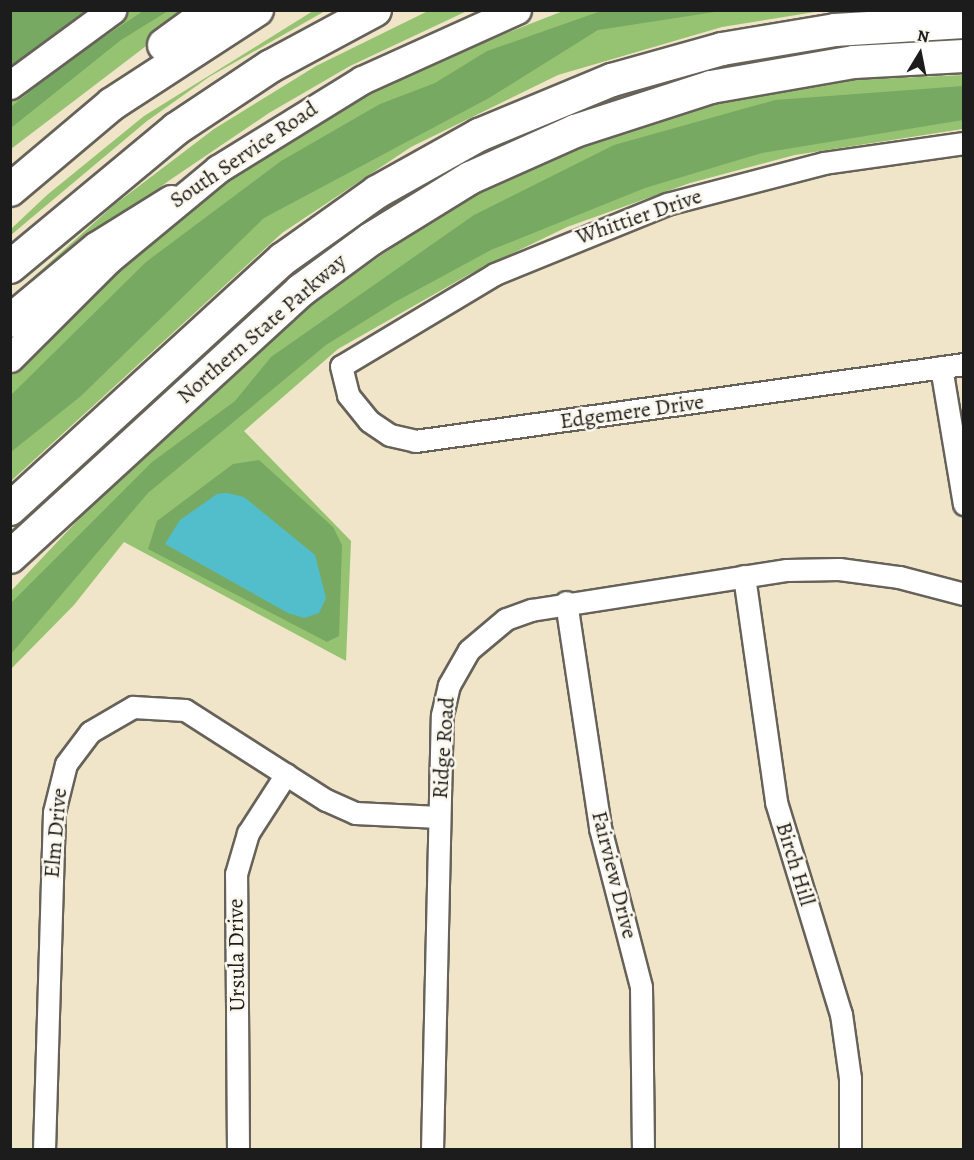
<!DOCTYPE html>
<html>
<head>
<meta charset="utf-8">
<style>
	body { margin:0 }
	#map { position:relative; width:974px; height:1160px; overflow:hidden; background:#f0e5c9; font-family:Alegreya,serif }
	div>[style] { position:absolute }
	.green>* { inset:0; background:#96c371 }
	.forest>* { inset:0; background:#78a963 }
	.water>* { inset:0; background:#52becb }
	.roads { filter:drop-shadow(2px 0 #666259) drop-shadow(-2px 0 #666259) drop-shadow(0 2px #666259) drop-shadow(0 -2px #666259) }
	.minor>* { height:21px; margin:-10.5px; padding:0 10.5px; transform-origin:10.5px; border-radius:10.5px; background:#fff }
	.major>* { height:27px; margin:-13.5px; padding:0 13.5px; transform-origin:13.5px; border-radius:13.5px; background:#fff }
	.highway>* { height:32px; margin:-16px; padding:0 16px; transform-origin:16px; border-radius:16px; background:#fff }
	span { translate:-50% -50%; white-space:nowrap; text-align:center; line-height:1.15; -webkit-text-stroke:5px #fbf7ec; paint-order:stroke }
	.street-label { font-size:22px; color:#1c1c1c }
	.frame { position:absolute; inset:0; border:12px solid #1c1c1c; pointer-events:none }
	.north { position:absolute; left:890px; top:24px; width:60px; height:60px; -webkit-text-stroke:4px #fbf7ec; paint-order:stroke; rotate:10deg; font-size:16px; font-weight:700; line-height:24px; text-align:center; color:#1c1c1c }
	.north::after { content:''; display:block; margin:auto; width:21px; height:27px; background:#1c1c1c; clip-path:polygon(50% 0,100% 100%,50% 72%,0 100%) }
</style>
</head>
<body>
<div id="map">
	<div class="green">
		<div style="clip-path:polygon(128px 11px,192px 11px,11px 149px,11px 97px)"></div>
		<div style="clip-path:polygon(313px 11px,325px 11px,209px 77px,147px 121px,11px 235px,11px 229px,47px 195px,144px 116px)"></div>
		<div style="clip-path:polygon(428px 11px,467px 11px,350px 66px,269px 113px,167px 182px,11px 305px,10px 298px,114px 205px,214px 129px,316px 66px)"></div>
		<div style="clip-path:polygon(563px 11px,821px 11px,722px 27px,558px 75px,411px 147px,282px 233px,11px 481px,11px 373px,80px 299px,140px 248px,226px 180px,321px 119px,433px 62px)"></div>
		<div style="clip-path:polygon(963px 75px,963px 129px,795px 155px,690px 183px,567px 227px,468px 275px,338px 349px,244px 431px,351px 541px,346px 661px,124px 542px,74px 605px,11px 669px,11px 591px,111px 485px,293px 317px,460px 200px,566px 151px,681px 113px,808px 82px)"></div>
	</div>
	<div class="forest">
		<div style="clip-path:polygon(11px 11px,112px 11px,11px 85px)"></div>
		<div style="clip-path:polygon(143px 11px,168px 11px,121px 40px,11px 128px,11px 107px,61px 66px)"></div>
		<div style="clip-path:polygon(601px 11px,721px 11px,598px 30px,489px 98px,264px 218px,81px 396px,11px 452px,11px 395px,146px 262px,281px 161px,380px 104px,435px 83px,487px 51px)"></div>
		<div style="clip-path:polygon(963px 86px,963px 120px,762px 153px,645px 188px,491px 250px,395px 302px,326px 345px,148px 493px,11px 654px,11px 603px,152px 462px,235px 401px,271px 357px,474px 215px,614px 145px,775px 100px)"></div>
		<div style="clip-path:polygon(259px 460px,333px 527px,342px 545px,339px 636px,327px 642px,148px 549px,157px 521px,233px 464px)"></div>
	</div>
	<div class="water">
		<div style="clip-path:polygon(227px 493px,244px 497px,315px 555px,326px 598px,319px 613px,304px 618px,288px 613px,165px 544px,180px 520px,217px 494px)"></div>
	</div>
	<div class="roads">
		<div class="minor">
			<div style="left:964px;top:143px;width:141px;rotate:171.9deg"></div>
			<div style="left:824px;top:163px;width:162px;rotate:165.4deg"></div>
			<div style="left:667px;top:204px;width:186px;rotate:157.9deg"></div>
			<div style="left:495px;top:274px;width:179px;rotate:149.1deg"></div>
			<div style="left:341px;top:366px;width:30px;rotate:76deg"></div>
			<div style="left:348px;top:395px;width:33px;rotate:51deg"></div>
			<div style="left:369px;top:421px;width:25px;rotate:34deg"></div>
			<div style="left:390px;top:435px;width:26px;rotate:13deg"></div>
			<div style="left:415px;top:441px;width:554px;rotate:-7.98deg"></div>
			<div style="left:941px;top:367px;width:139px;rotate:80.5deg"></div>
			<div style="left:744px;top:576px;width:228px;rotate:81.9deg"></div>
			<div style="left:776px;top:802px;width:222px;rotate:73deg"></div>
			<div style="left:841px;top:1014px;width:65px;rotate:82deg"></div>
			<div style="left:850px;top:1078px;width:72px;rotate:90deg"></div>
			<div style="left:566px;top:602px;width:229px;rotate:81.4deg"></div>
			<div style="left:600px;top:828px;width:164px;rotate:75.5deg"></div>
			<div style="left:641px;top:987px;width:163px;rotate:89.3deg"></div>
			<div style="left:44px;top:1150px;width:338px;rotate:-88.3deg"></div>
			<div style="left:54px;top:812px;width:49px;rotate:-76deg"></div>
			<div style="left:66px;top:764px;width:40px;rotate:-53deg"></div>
			<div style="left:90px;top:732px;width:50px;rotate:-30.2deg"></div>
			<div style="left:133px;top:707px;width:52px;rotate:3.3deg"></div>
			<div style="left:185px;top:710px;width:167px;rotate:32.6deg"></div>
			<div style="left:326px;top:800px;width:32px;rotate:24deg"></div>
			<div style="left:355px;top:813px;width:84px;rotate:2.7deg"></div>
			<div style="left:238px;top:1150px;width:276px;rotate:-90.4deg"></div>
			<div style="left:236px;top:874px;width:43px;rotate:-73.7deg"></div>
			<div style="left:248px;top:833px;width:70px;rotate:-57.2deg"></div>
			<div style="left:432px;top:1150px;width:435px;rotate:-88.7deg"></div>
			<div style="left:442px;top:715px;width:31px;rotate:-77deg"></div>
			<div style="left:449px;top:685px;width:40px;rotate:-60.3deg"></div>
			<div style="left:469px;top:650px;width:48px;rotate:-40deg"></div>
			<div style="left:506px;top:619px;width:27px;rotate:-20deg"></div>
			<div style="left:531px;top:610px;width:259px;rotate:-8.9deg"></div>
			<div style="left:787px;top:570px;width:52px;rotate:-1.1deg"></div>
			<div style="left:839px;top:569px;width:61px;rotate:7.6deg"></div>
			<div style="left:899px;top:577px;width:67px;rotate:14.7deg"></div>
		</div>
		<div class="major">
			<div style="left:10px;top:85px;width:127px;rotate:-36.3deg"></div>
			<div style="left:10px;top:358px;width:139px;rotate:-45deg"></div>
			<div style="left:108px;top:260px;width:143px;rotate:-39.6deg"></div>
			<div style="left:218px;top:169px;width:169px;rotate:-31.7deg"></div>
			<div style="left:362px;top:80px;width:170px;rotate:-24.3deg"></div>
		</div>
		<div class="highway">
			<div style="left:164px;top:45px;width:59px;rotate:-36.1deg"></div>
			<div style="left:10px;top:190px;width:133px;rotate:-40.1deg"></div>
			<div style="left:112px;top:104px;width:173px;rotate:-33deg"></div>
			<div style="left:10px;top:267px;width:216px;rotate:-39.7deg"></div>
			<div style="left:176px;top:129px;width:114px;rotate:-33.6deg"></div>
			<div style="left:271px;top:66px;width:118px;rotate:-28.3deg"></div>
			<div style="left:10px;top:321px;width:114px;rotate:-39.7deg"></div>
			<div style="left:98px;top:248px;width:87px;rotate:-31.9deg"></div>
			<div style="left:10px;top:509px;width:370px;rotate:-42.5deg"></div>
			<div style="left:283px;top:259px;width:115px;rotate:-35.5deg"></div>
			<div style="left:377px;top:192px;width:117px;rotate:-29.2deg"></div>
			<div style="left:479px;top:135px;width:144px;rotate:-22.5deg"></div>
			<div style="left:612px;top:80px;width:114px;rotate:-15.7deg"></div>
			<div style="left:722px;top:49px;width:115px;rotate:-9.5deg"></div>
			<div style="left:835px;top:30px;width:129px;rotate:-3.5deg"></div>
			<div style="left:10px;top:557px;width:394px;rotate:-42.5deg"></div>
			<div style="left:300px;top:291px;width:88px;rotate:-36.2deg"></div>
			<div style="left:371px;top:239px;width:116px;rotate:-31.6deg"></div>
			<div style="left:470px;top:178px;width:115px;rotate:-24.1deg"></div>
			<div style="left:575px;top:131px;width:143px;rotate:-17.9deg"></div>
			<div style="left:711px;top:87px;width:145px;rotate:-9.9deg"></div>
			<div style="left:854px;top:62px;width:110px;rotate:-3.1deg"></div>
		</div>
	</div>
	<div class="street-label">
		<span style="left:244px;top:155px;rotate:-34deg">South Service Road</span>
		<span style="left:639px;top:217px;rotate:-19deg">Whittier Drive</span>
		<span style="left:262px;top:329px;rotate:-41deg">Northern State Parkway</span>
		<span style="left:632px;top:412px;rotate:-8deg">Edgemere Drive</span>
		<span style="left:444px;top:748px;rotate:-86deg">Ridge Road</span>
		<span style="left:56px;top:833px;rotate:-85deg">Elm Drive</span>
		<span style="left:795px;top:864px;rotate:73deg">Birch Hill</span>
		<span style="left:614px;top:875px;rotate:76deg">Fairview Drive</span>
		<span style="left:237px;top:955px;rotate:-91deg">Ursula Drive</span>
	</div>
	<div class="frame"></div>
	<div class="north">N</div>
</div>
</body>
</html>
